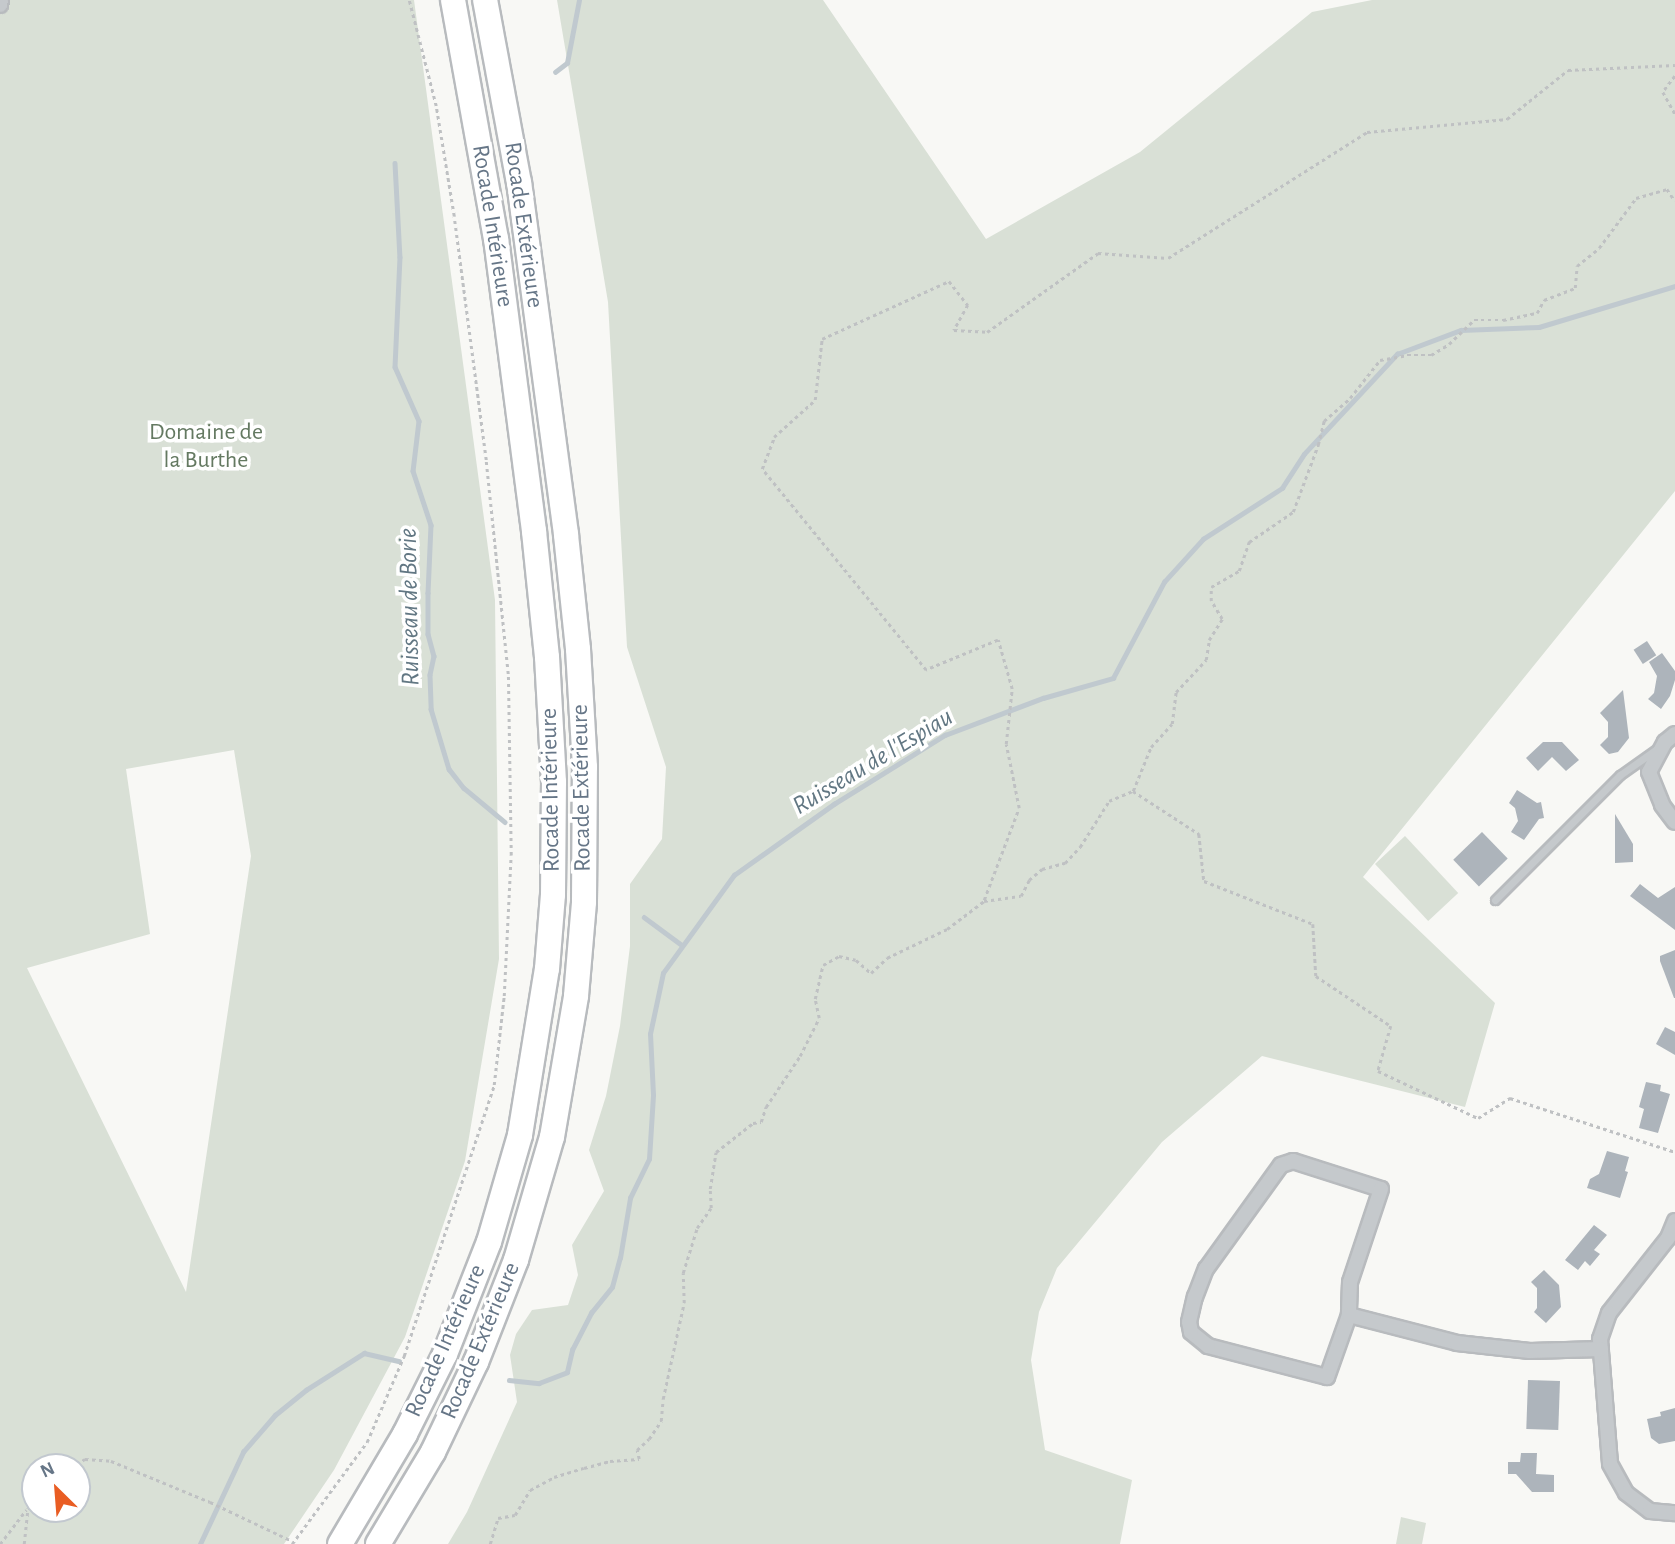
<!DOCTYPE html>
<html>
<head>
<meta charset="utf-8">
<style>
	body { margin:0 }
	#map { position:relative; width:1675px; height:1544px; overflow:hidden; background:#f8f8f5; font-family:"Alegreya Sans",sans-serif }
	div>[style] { position:absolute }
	.green>* { inset:0; background:#d9e0d6; transform-origin:0 0 }
	.stream>* { height:4.5px; margin:-2.25px; padding:0 2.25px; transform-origin:2.25px; border-radius:2.25px; background:#c0c9cf }
	.building>* { inset:0; background:#adb4bb; transform-origin:0 0 }
	.path>* { height:2.5px; margin-top:-1.25px; transform-origin:0; background:repeating-linear-gradient(90deg,#bfc1c3 0 3.5px,transparent 0 7px) }
	.roads { filter:drop-shadow(2px 0 #b8bbbe) drop-shadow(-2px 0 #b8bbbe) drop-shadow(0 2px #b8bbbe) drop-shadow(0 -2px #b8bbbe) }
	.lane>* { height:7px; margin:-3.5px; padding:0 3.5px; transform-origin:3.5px; border-radius:3.5px; background:#c5c9cc }
	.street>* { height:14px; margin:-7px; padding:0 7px; transform-origin:7px; border-radius:7px; background:#c5c9cc }
	.highway>* { height:24px; margin:-12px; padding:0 12px; transform-origin:12px; border-radius:12px; background:#fff }
	span { translate:-50% -50%; white-space:nowrap; text-align:center; line-height:1.15; -webkit-text-stroke:7px #fff; paint-order:stroke }
	.street-label { font-size:24px; color:#667687 }
	.park-label { font-size:24px; color:#647961 }
	.water-label { font-size:26px; color:#627783; font-style:italic }
	.north { position:absolute; left:21px; top:1453px; width:70px; height:70px; box-sizing:border-box; background:#fff; border:2px solid #c2c8cf; border-radius:50%; rotate:335deg; font-size:19px; font-weight:700; line-height:28px; text-align:center; color:#667687 }
	.north::after { content:''; display:block; margin:auto; width:24px; height:32px; background:#e95d23; clip-path:polygon(50% 0,100% 100%,50% 72%,0 100%) }
</style>
</head>
<body>
<div id="map">
	<div class="green">
		<div style="clip-path:polygon(evenodd,0 0,414px 0,495px 600px,499px 959px,465px 1161px,405px 1337px,334px 1470px,284px 1544px,0 1544px,0 0,234px 750px,251px 856px,186px 1292px,27px 968px,150px 934px,126px 769px,234px 750px,0 0,35px 1467px,77px 1467px,77px 1509px,35px 1509px,35px 1467px)"></div>
		<div style="clip-path:polygon(557px 0,823px 0,986px 239px,1140px 152px,1312px 12px,1372px 0,1675px 0,1675px 491px,1363px 877px,1495px 1003px,1465px 1107px,1262px 1056px,1162px 1142px,1057px 1268px,1039px 1312px,1031px 1360px,1045px 1450px,1132px 1480px,1120px 1544px,448px 1544px,467px 1512px,517px 1402px,510px 1355px,516px 1334px,532px 1310px,568px 1305px,578px 1275px,572px 1245px,604px 1191px,589px 1150px,606px 1096px,620px 1026px,630px 946px,630px 884px,662px 839px,666px 767px,627px 647px,608px 302px)"></div>
		<div style="left:1405px;top:836px;width:78px;height:41px;rotate:47deg"></div>
		<div style="clip-path:polygon(1401px 1517px,1426px 1523px,1422px 1544px,1396px 1544px)"></div>
	</div>
	<div class="stream">
		<div style="left:555px;top:72px;width:15px;rotate:-37deg"></div>
		<div style="left:567px;top:63px;width:64px;rotate:-79.2deg"></div>
		<div style="left:395px;top:163px;width:94px;rotate:87deg"></div>
		<div style="left:400px;top:257px;width:110px;rotate:92.6deg"></div>
		<div style="left:395px;top:367px;width:59px;rotate:66deg"></div>
		<div style="left:419px;top:421px;width:50px;rotate:96.8deg"></div>
		<div style="left:413px;top:471px;width:57px;rotate:71.6deg"></div>
		<div style="left:431px;top:525px;width:68px;rotate:92.5deg"></div>
		<div style="left:428px;top:593px;width:41px;rotate:90deg"></div>
		<div style="left:428px;top:634px;width:23px;rotate:75deg"></div>
		<div style="left:434px;top:656px;width:19px;rotate:102deg"></div>
		<div style="left:430px;top:675px;width:34px;rotate:88deg"></div>
		<div style="left:431px;top:709px;width:63px;rotate:73.3deg"></div>
		<div style="left:449px;top:769px;width:24px;rotate:52deg"></div>
		<div style="left:464px;top:788px;width:53px;rotate:39.7deg"></div>
		<div style="left:644px;top:917px;width:47px;rotate:36.4deg"></div>
		<div style="left:509px;top:1380px;width:30px;rotate:6deg"></div>
		<div style="left:539px;top:1383px;width:30px;rotate:-21deg"></div>
		<div style="left:567px;top:1372px;width:23px;rotate:-77deg"></div>
		<div style="left:572px;top:1350px;width:42px;rotate:-62.8deg"></div>
		<div style="left:591px;top:1313px;width:33px;rotate:-51deg"></div>
		<div style="left:612px;top:1287px;width:30px;rotate:-75deg"></div>
		<div style="left:620px;top:1258px;width:61px;rotate:-80.5deg"></div>
		<div style="left:630px;top:1198px;width:43px;rotate:-64deg"></div>
		<div style="left:649px;top:1159px;width:64px;rotate:-86.4deg"></div>
		<div style="left:653px;top:1095px;width:61px;rotate:-92.8deg"></div>
		<div style="left:650px;top:1034px;width:62px;rotate:-78deg"></div>
		<div style="left:663px;top:973px;width:121px;rotate:-54.1deg"></div>
		<div style="left:734px;top:875px;width:123px;rotate:-35.4deg"></div>
		<div style="left:834px;top:804px;width:131px;rotate:-31.9deg"></div>
		<div style="left:945px;top:735px;width:105px;rotate:-20.7deg"></div>
		<div style="left:1043px;top:698px;width:73px;rotate:-15.9deg"></div>
		<div style="left:1113px;top:678px;width:109px;rotate:-62deg"></div>
		<div style="left:1164px;top:582px;width:58px;rotate:-47.8deg"></div>
		<div style="left:1203px;top:539px;width:94px;rotate:-32.8deg"></div>
		<div style="left:1282px;top:488px;width:40px;rotate:-57.1deg"></div>
		<div style="left:1304px;top:454px;width:137px;rotate:-47.1deg"></div>
		<div style="left:1397px;top:354px;width:68px;rotate:-20.6deg"></div>
		<div style="left:1461px;top:330px;width:78px;rotate:-2.2deg"></div>
		<div style="left:1539px;top:327px;width:142px;rotate:-16.8deg"></div>
		<div style="left:200px;top:1544px;width:102px;rotate:-64.9deg"></div>
		<div style="left:243px;top:1452px;width:49px;rotate:-49.1deg"></div>
		<div style="left:275px;top:1415px;width:40px;rotate:-39deg"></div>
		<div style="left:306px;top:1390px;width:69px;rotate:-32.5deg"></div>
		<div style="left:364px;top:1353px;width:36px;rotate:13deg"></div>
	</div>
	<div class="building">
		<div style="left:1647px;top:641px;width:17px;height:16px;rotate:57deg"></div>
		<div style="clip-path:polygon(1662px 653px,1675px 671px,1675px 680px,1670px 696px,1661px 709px,1648px 699px,1654px 693px,1657px 676px,1649px 662px)"></div>
		<div style="clip-path:polygon(1623px 690px,1629px 738px,1618px 752px,1609px 754px,1600px 745px,1608px 737px,1608px 722px,1600px 713px)"></div>
		<div style="clip-path:polygon(1543px 742px,1562px 742px,1579px 760px,1566px 771px,1552px 757px,1538px 771px,1526px 758px)"></div>
		<div style="clip-path:polygon(1517px 790px,1537px 803px,1541px 802px,1544px 818px,1539px 819px,1524px 840px,1511px 832px,1518px 821px,1515px 808px,1509px 803px)"></div>
		<div style="clip-path:polygon(1615px 814px,1633px 844px,1633px 862px,1615px 863px)"></div>
		<div style="left:1482px;top:832px;width:37px;height:40px;rotate:46deg"></div>
		<div style="clip-path:polygon(1640px 884px,1658px 898px,1675px 887px,1675px 930px,1630px 896px)"></div>
		<div style="clip-path:polygon(1675px 950px,1675px 998px,1674px 998px,1660px 961px,1660px 956px)"></div>
		<div style="clip-path:polygon(1665px 1027px,1675px 1032px,1675px 1055px,1656px 1044px)"></div>
		<div style="clip-path:polygon(1646px 1082px,1661px 1085px,1660px 1091px,1670px 1094px,1658px 1133px,1639px 1128px,1644px 1109px,1639px 1107px)"></div>
		<div style="clip-path:polygon(1607px 1151px,1629px 1157px,1625px 1171px,1628px 1172px,1620px 1198px,1587px 1188px,1590px 1179px,1599px 1174px)"></div>
		<div style="clip-path:polygon(1594px 1225px,1607px 1235px,1594px 1250px,1600px 1254px,1590px 1266px,1585px 1261px,1578px 1270px,1565px 1260px)"></div>
		<div style="clip-path:polygon(1544px 1270px,1559px 1285px,1561px 1307px,1546px 1323px,1534px 1312px,1537px 1308px,1537px 1288px,1531px 1282px)"></div>
		<div style="left:1528px;top:1380px;width:32px;height:49px;rotate:2deg"></div>
		<div style="clip-path:polygon(1675px 1408px,1675px 1441px,1659px 1444px,1651px 1438px,1647px 1419px,1661px 1416px,1660px 1412px)"></div>
		<div style="clip-path:polygon(1521px 1453px,1537px 1453px,1536px 1474px,1554px 1475px,1554px 1492px,1532px 1492px,1516px 1474px,1508px 1474px,1508px 1462px,1520px 1462px)"></div>
	</div>
	<div class="path">
		<div style="left:1675px;top:76px;width:20px;rotate:127deg"></div>
		<div style="left:1663px;top:92px;width:25px;rotate:61deg"></div>
		<div style="left:1133px;top:791px;width:79px;rotate:33.1deg"></div>
		<div style="left:1199px;top:834px;width:47px;rotate:83.9deg"></div>
		<div style="left:1204px;top:881px;width:117px;rotate:21.5deg"></div>
		<div style="left:1313px;top:924px;width:52px;rotate:86.7deg"></div>
		<div style="left:1316px;top:976px;width:90px;rotate:33.7deg"></div>
		<div style="left:1391px;top:1026px;width:47px;rotate:106.1deg"></div>
		<div style="left:1378px;top:1071px;width:110px;rotate:25.2deg"></div>
		<div style="left:1478px;top:1118px;width:38px;rotate:-32deg"></div>
		<div style="left:1510px;top:1098px;width:174px;rotate:18.1deg"></div>
		<div style="left:984px;top:900px;width:98px;rotate:-69.2deg"></div>
		<div style="left:1019px;top:808px;width:65px;rotate:-101.5deg"></div>
		<div style="left:1006px;top:744px;width:55px;rotate:-83.8deg"></div>
		<div style="left:1012px;top:689px;width:51px;rotate:-105.9deg"></div>
		<div style="left:998px;top:640px;width:78px;rotate:157.4deg"></div>
		<div style="left:926px;top:670px;width:259px;rotate:-129.2deg"></div>
		<div style="left:762px;top:469px;width:34px;rotate:-69deg"></div>
		<div style="left:774px;top:437px;width:55px;rotate:-42.1deg"></div>
		<div style="left:815px;top:400px;width:61px;rotate:-83.5deg"></div>
		<div style="left:822px;top:339px;width:140px;rotate:-24.5deg"></div>
		<div style="left:949px;top:281px;width:31px;rotate:52deg"></div>
		<div style="left:968px;top:305px;width:29px;rotate:119deg"></div>
		<div style="left:954px;top:330px;width:33px;rotate:3deg"></div>
		<div style="left:987px;top:332px;width:136px;rotate:-35.4deg"></div>
		<div style="left:1098px;top:253px;width:70px;rotate:4.1deg"></div>
		<div style="left:1168px;top:258px;width:236px;rotate:-32.3deg"></div>
		<div style="left:1367px;top:132px;width:141px;rotate:-5.3deg"></div>
		<div style="left:1507px;top:119px;width:78px;rotate:-38.8deg"></div>
		<div style="left:1568px;top:70px;width:107px;rotate:-2.7deg"></div>
		<div style="left:70px;top:1467px;width:17px;rotate:-28deg"></div>
		<div style="left:85px;top:1459px;width:26px;rotate:4deg"></div>
		<div style="left:111px;top:1461px;width:107px;rotate:22.5deg"></div>
		<div style="left:210px;top:1502px;width:91px;rotate:25.4deg"></div>
		<div style="left:0;top:1544px;width:43px;rotate:-52.6deg"></div>
		<div style="left:24px;top:1544px;width:36px;rotate:-84deg"></div>
		<div style="left:28px;top:1508px;width:13px;rotate:-58deg"></div>
		<div style="left:292px;top:1544px;width:127px;rotate:-53.7deg"></div>
		<div style="left:367px;top:1442px;width:94px;rotate:-66.7deg"></div>
		<div style="left:404px;top:1356px;width:286px;rotate:-71.6deg"></div>
		<div style="left:494px;top:1085px;width:90px;rotate:-83.6deg"></div>
		<div style="left:504px;top:996px;width:141px;rotate:-87.2deg"></div>
		<div style="left:511px;top:855px;width:181px;rotate:-90.9deg"></div>
		<div style="left:508px;top:674px;width:215px;rotate:-95.9deg"></div>
		<div style="left:486px;top:460px;width:246px;rotate:-97.5deg"></div>
		<div style="left:454px;top:216px;width:111px;rotate:-99.3deg"></div>
		<div style="left:436px;top:106px;width:109px;rotate:-104.3deg"></div>
		<div style="left:490px;top:1544px;width:27px;rotate:-73deg"></div>
		<div style="left:498px;top:1518px;width:17px;rotate:-10deg"></div>
		<div style="left:515px;top:1515px;width:29px;rotate:-59deg"></div>
		<div style="left:530px;top:1490px;width:27px;rotate:-28deg"></div>
		<div style="left:554px;top:1477px;width:31px;rotate:-17deg"></div>
		<div style="left:584px;top:1468px;width:27px;rotate:-15deg"></div>
		<div style="left:610px;top:1461px;width:29px;rotate:-4deg"></div>
		<div style="left:639px;top:1459px;width:9px;rotate:-103deg"></div>
		<div style="left:637px;top:1450px;width:16px;rotate:-43deg"></div>
		<div style="left:649px;top:1439px;width:22px;rotate:-56deg"></div>
		<div style="left:661px;top:1421px;width:22px;rotate:-85deg"></div>
		<div style="left:663px;top:1399px;width:98px;rotate:-77.7deg"></div>
		<div style="left:684px;top:1303px;width:30px;rotate:-92deg"></div>
		<div style="left:683px;top:1273px;width:47px;rotate:-72.7deg"></div>
		<div style="left:697px;top:1228px;width:24px;rotate:-55deg"></div>
		<div style="left:711px;top:1208px;width:19px;rotate:-93deg"></div>
		<div style="left:710px;top:1189px;width:37px;rotate:-81deg"></div>
		<div style="left:716px;top:1152px;width:47px;rotate:-38.1deg"></div>
		<div style="left:753px;top:1123px;width:8px;rotate:-7deg"></div>
		<div style="left:761px;top:1122px;width:16px;rotate:-72deg"></div>
		<div style="left:766px;top:1107px;width:61px;rotate:-56.3deg"></div>
		<div style="left:800px;top:1056px;width:42px;rotate:-63.4deg"></div>
		<div style="left:819px;top:1018px;width:19px;rotate:-102deg"></div>
		<div style="left:815px;top:999px;width:35px;rotate:-77deg"></div>
		<div style="left:823px;top:965px;width:18px;rotate:-29deg"></div>
		<div style="left:839px;top:956px;width:17px;rotate:13deg"></div>
		<div style="left:856px;top:960px;width:20px;rotate:41deg"></div>
		<div style="left:871px;top:973px;width:22px;rotate:-43deg"></div>
		<div style="left:887px;top:958px;width:67px;rotate:-25.8deg"></div>
		<div style="left:947px;top:929px;width:46px;rotate:-37.1deg"></div>
		<div style="left:984px;top:901px;width:37px;rotate:-8deg"></div>
		<div style="left:1021px;top:896px;width:18px;rotate:-63deg"></div>
		<div style="left:1029px;top:880px;width:17px;rotate:-40deg"></div>
		<div style="left:1042px;top:869px;width:24px;rotate:-15deg"></div>
		<div style="left:1065px;top:863px;width:22px;rotate:-47deg"></div>
		<div style="left:1080px;top:847px;width:54px;rotate:-57.8deg"></div>
		<div style="left:1109px;top:801px;width:26px;rotate:-23deg"></div>
		<div style="left:1133px;top:791px;width:48px;rotate:-67.8deg"></div>
		<div style="left:1151px;top:747px;width:31px;rotate:-48deg"></div>
		<div style="left:1172px;top:724px;width:32px;rotate:-83deg"></div>
		<div style="left:1176px;top:692px;width:44px;rotate:-46.8deg"></div>
		<div style="left:1206px;top:660px;width:20px;rotate:-81deg"></div>
		<div style="left:1209px;top:640px;width:25px;rotate:-58deg"></div>
		<div style="left:1222px;top:619px;width:21px;rotate:-121deg"></div>
		<div style="left:1211px;top:601px;width:14px;rotate:-90deg"></div>
		<div style="left:1211px;top:587px;width:32px;rotate:-30deg"></div>
		<div style="left:1239px;top:571px;width:31px;rotate:-71deg"></div>
		<div style="left:1249px;top:542px;width:53px;rotate:-34.3deg"></div>
		<div style="left:1293px;top:512px;width:72px;rotate:-69.5deg"></div>
		<div style="left:1318px;top:445px;width:25px;rotate:-76deg"></div>
		<div style="left:1324px;top:421px;width:35px;rotate:-41deg"></div>
		<div style="left:1350px;top:398px;width:48px;rotate:-51.7deg"></div>
		<div style="left:1380px;top:360px;width:27px;rotate:-10deg"></div>
		<div style="left:1407px;top:355px;width:24px"></div>
		<div style="left:1431px;top:355px;width:21px;rotate:-31deg"></div>
		<div style="left:1449px;top:344px;width:35px;rotate:-44deg"></div>
		<div style="left:1474px;top:320px;width:29px"></div>
		<div style="left:1503px;top:320px;width:35px;rotate:-12deg"></div>
		<div style="left:1537px;top:313px;width:15px;rotate:-62deg"></div>
		<div style="left:1544px;top:300px;width:33px;rotate:-21deg"></div>
		<div style="left:1575px;top:288px;width:22px;rotate:-85deg"></div>
		<div style="left:1577px;top:266px;width:28px;rotate:-39deg"></div>
		<div style="left:1599px;top:248px;width:62px;rotate:-53.5deg"></div>
		<div style="left:1636px;top:198px;width:32px;rotate:-16deg"></div>
		<div style="left:1667px;top:189px;width:14px;rotate:56deg"></div>
	</div>
	<div class="roads">
		<div class="lane">
			<div style="left:1495px;top:900px;width:177px;rotate:-45deg"></div>
			<div style="left:1620px;top:775px;width:47px;rotate:-35.4deg"></div>
		</div>
		<div class="street">
			<div style="left:0;top:5px;width:5px;rotate:-79deg"></div>
			<div style="left:1675px;top:734px;width:13px;rotate:141deg"></div>
			<div style="left:1665px;top:742px;width:34px;rotate:118deg"></div>
			<div style="left:1649px;top:772px;width:35px;rotate:68deg"></div>
			<div style="left:1662px;top:805px;width:21px;rotate:53deg"></div>
			<div style="left:1675px;top:1221px;width:18px;rotate:112deg"></div>
			<div style="left:1668px;top:1238px;width:95px;rotate:128.2deg"></div>
			<div style="left:1609px;top:1313px;width:28px;rotate:109deg"></div>
			<div style="left:1600px;top:1339px;width:125px;rotate:85.4deg"></div>
			<div style="left:1610px;top:1464px;width:33px;rotate:61deg"></div>
			<div style="left:1626px;top:1493px;width:30px;rotate:37deg"></div>
			<div style="left:1650px;top:1511px;width:25px;rotate:5deg"></div>
			<div style="left:1349px;top:1315px;width:66px;rotate:109.5deg"></div>
			<div style="left:1327px;top:1377px;width:123px;rotate:-165.4deg"></div>
			<div style="left:1208px;top:1346px;width:22px;rotate:-141deg"></div>
			<div style="left:1191px;top:1332px;width:10px;rotate:-101deg"></div>
			<div style="left:1189px;top:1322px;width:26px;rotate:-77deg"></div>
			<div style="left:1195px;top:1297px;width:30px;rotate:-69deg"></div>
			<div style="left:1206px;top:1269px;width:128px;rotate:-54.2deg"></div>
			<div style="left:1281px;top:1165px;width:13px;rotate:-18deg"></div>
			<div style="left:1293px;top:1161px;width:92px;rotate:17.7deg"></div>
			<div style="left:1381px;top:1189px;width:98px;rotate:108.4deg"></div>
			<div style="left:1350px;top:1282px;width:33px;rotate:92deg"></div>
			<div style="left:1349px;top:1315px;width:112px;rotate:14.5deg"></div>
			<div style="left:1457px;top:1343px;width:73px;rotate:6.3deg"></div>
			<div style="left:1530px;top:1351px;width:71px;rotate:-1.6deg"></div>
		</div>
		<div class="highway">
			<div style="left:340px;top:1544px;width:128px;rotate:-59.4deg"></div>
			<div style="left:405px;top:1434px;width:89px;rotate:-63.4deg"></div>
			<div style="left:445px;top:1354px;width:120px;rotate:-68.6deg"></div>
			<div style="left:489px;top:1242px;width:111px;rotate:-73.8deg"></div>
			<div style="left:520px;top:1135px;width:168px;rotate:-80.8deg"></div>
			<div style="left:547px;top:969px;width:74px;rotate:-85.4deg"></div>
			<div style="left:553px;top:895px;width:113px;rotate:-89.5deg"></div>
			<div style="left:554px;top:782px;width:125px;rotate:-93.2deg"></div>
			<div style="left:547px;top:657px;width:127px;rotate:-95.9deg"></div>
			<div style="left:534px;top:531px;width:294px;rotate:-97.4deg"></div>
			<div style="left:496px;top:239px;width:243px;rotate:-100.2deg"></div>
			<div style="left:378px;top:1544px;width:107px;rotate:-59.1deg"></div>
			<div style="left:433px;top:1452px;width:100px;rotate:-64.5deg"></div>
			<div style="left:476px;top:1362px;width:110px;rotate:-68.6deg"></div>
			<div style="left:516px;top:1260px;width:128px;rotate:-73.7deg"></div>
			<div style="left:552px;top:1137px;width:143px;rotate:-80.3deg"></div>
			<div style="left:576px;top:996px;width:94px;rotate:-85.1deg"></div>
			<div style="left:584px;top:902px;width:135px;rotate:-89.6deg"></div>
			<div style="left:585px;top:767px;width:118px;rotate:-93.4deg"></div>
			<div style="left:578px;top:649px;width:116px;rotate:-96deg"></div>
			<div style="left:566px;top:534px;width:354px;rotate:-97.6deg"></div>
			<div style="left:519px;top:183px;width:186px;rotate:-100.5deg"></div>
		</div>
	</div>
	<div class="street-label">
		<span style="left:523px;top:225px;rotate:82deg">Rocade Extérieure</span>
		<span style="left:492px;top:226px;rotate:81deg">Rocade Intérieure</span>
		<span style="left:582px;top:788px;rotate:-91deg">Rocade Extérieure</span>
		<span style="left:551px;top:790px;rotate:-91deg">Rocade Intérieure</span>
		<span style="left:446px;top:1341px;rotate:-66deg">Rocade Intérieure</span>
		<span style="left:481px;top:1341px;rotate:-67deg">Rocade Extérieure</span>
	</div>
	<div class="park-label">
		<span style="left:206px;top:447px">Domaine de<br>la Burthe</span>
	</div>
	<div class="water-label">
		<span style="left:410px;top:607px;rotate:-91deg">Ruisseau de Borie</span>
		<span style="left:873px;top:762px;rotate:-31deg">Ruisseau de l'Espiau</span>
	</div>
	<div class="north">N</div>
</div>
</body>
</html>
